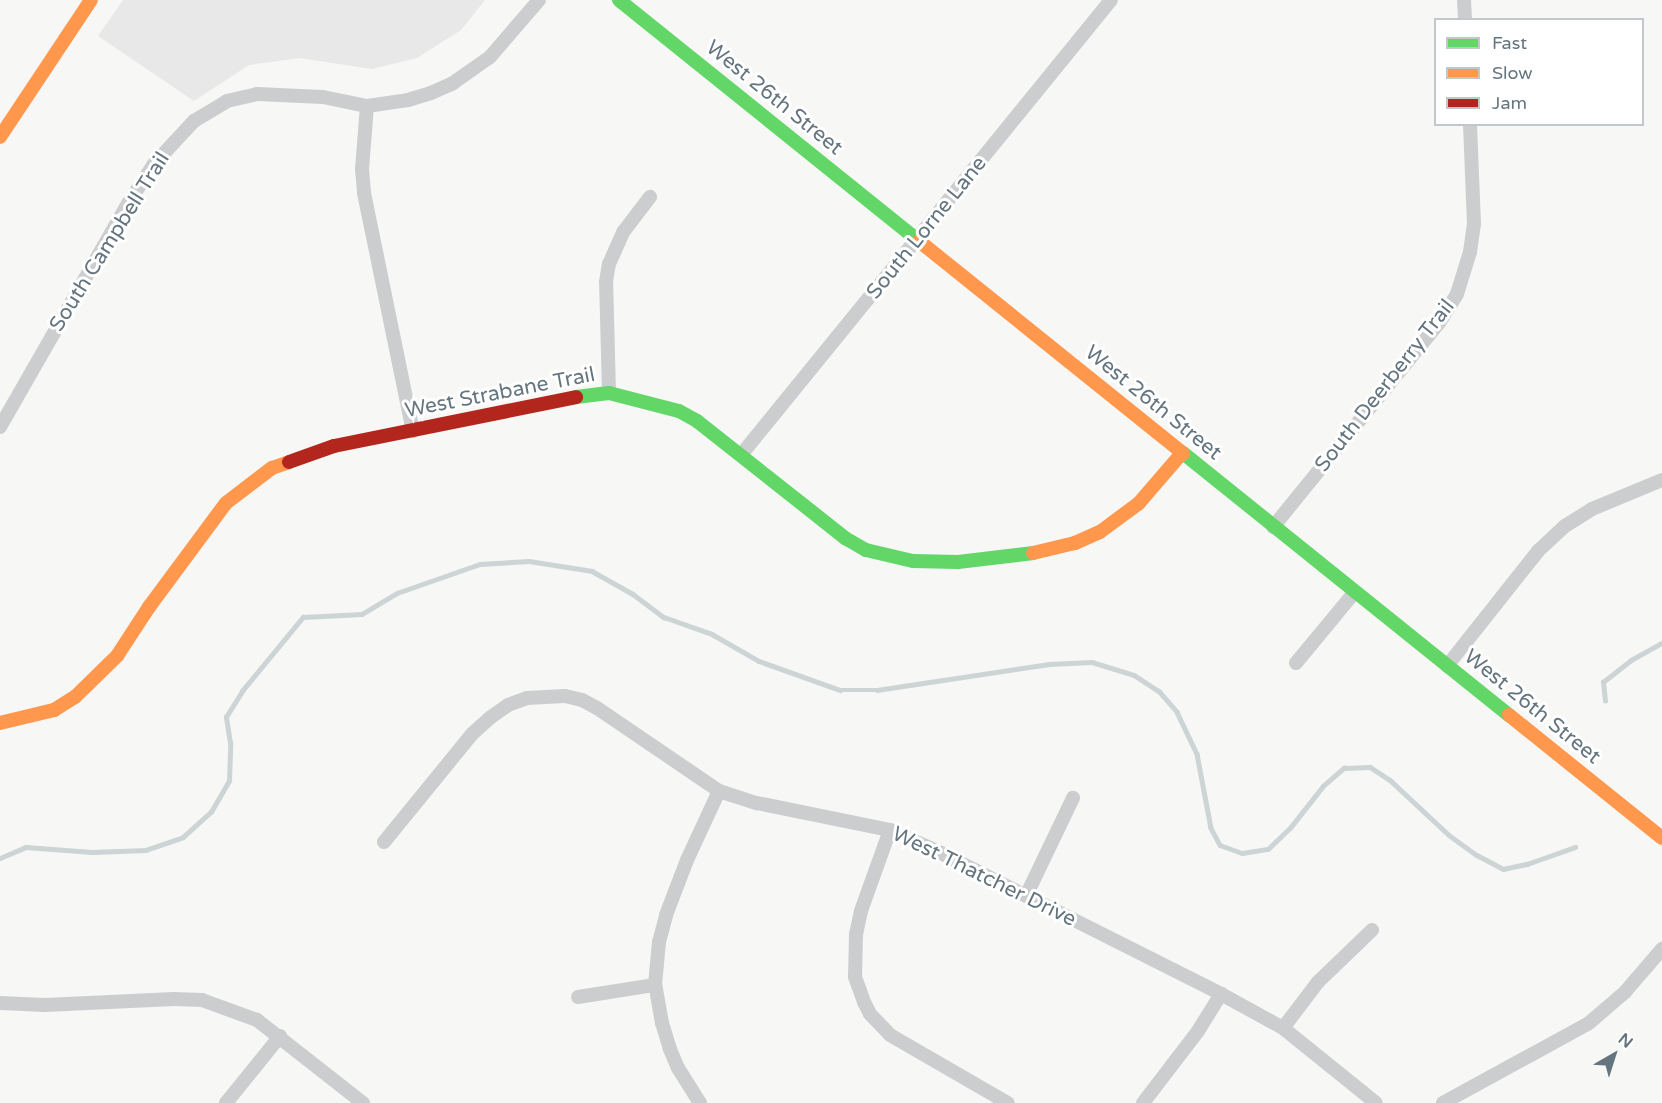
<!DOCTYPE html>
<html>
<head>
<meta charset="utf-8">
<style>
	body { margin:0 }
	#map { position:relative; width:1662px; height:1103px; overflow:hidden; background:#f7f7f6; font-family:"Varela Round",sans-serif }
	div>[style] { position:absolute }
	.built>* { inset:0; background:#e7e8e7 }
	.stream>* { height:4.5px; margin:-2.25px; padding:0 2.25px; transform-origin:2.25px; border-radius:2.25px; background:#ccd4d6 }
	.street>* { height:14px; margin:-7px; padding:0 7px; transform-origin:7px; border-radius:7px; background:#cccdce }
	.fast>* { height:14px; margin:-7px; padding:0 7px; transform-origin:7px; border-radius:7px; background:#63d668 }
	.slow>* { height:14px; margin:-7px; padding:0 7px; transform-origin:7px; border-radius:7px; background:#ff974d }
	.jam>* { height:14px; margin:-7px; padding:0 7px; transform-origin:7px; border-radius:7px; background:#b3261e }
	span { translate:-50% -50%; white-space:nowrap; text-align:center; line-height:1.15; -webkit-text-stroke:6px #fff; paint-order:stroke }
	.street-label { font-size:21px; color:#64757f }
	.legend { position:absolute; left:1434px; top:18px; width:210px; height:108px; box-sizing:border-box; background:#fff; border:2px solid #c1c8cc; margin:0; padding:8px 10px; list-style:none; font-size:18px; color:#64757f }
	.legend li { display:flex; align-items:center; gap:12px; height:30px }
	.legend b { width:30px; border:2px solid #c1c8cc }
	.north { position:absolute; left:1584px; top:1025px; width:60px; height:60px; -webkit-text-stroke:4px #fff; paint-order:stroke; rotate:39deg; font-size:16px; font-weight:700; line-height:24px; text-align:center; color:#64757f }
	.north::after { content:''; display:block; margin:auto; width:21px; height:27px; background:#64757f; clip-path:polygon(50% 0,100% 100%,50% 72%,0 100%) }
</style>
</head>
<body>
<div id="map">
	<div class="built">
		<div style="clip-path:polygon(123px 0,485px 0,461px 30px,417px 58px,372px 69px,300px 58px,249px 65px,194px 101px,98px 36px)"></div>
	</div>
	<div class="stream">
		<div style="left:1605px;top:701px;width:19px;rotate:-96deg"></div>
		<div style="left:1603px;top:682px;width:36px;rotate:-38deg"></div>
		<div style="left:1631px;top:660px;width:35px;rotate:-29deg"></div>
		<div style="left:0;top:858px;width:28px;rotate:-23deg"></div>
		<div style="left:26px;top:847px;width:66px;rotate:4.3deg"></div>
		<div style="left:92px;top:852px;width:54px;rotate:-2.1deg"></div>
		<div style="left:146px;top:850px;width:39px;rotate:-19deg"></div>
		<div style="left:183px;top:837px;width:38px;rotate:-42deg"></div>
		<div style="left:211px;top:812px;width:36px;rotate:-60deg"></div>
		<div style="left:229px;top:781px;width:38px;rotate:-88deg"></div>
		<div style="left:230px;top:743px;width:26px;rotate:-99deg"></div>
		<div style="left:226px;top:717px;width:31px;rotate:-58deg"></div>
		<div style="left:242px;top:691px;width:96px;rotate:-50.5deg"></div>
		<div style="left:303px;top:617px;width:59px;rotate:-2.9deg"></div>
		<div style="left:362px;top:614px;width:41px;rotate:-31deg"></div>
		<div style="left:397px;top:593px;width:88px;rotate:-19.3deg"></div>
		<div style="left:480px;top:564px;width:49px;rotate:-3.5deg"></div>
		<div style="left:529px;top:561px;width:64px;rotate:9deg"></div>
		<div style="left:592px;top:571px;width:47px;rotate:29.3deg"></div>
		<div style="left:633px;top:594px;width:39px;rotate:37deg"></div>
		<div style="left:664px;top:617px;width:51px;rotate:19.5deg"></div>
		<div style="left:712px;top:634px;width:54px;rotate:29.9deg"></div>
		<div style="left:759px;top:661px;width:86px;rotate:19.7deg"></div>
		<div style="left:840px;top:690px;width:37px"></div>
		<div style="left:877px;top:690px;width:174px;rotate:-8.6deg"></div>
		<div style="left:1049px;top:664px;width:43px;rotate:-2.7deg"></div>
		<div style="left:1092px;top:662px;width:44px;rotate:17.2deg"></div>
		<div style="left:1134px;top:675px;width:30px;rotate:33deg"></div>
		<div style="left:1159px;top:691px;width:28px;rotate:49deg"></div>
		<div style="left:1177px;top:712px;width:47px;rotate:64.5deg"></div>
		<div style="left:1197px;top:754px;width:75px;rotate:79.3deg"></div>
		<div style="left:1211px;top:828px;width:19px;rotate:62deg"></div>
		<div style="left:1220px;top:845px;width:23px;rotate:20deg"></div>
		<div style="left:1242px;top:853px;width:26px;rotate:-9deg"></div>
		<div style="left:1268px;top:849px;width:30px;rotate:-44deg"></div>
		<div style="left:1290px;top:828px;width:53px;rotate:-51.8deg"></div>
		<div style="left:1323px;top:786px;width:28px;rotate:-41deg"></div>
		<div style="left:1344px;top:768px;width:26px;rotate:-2deg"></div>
		<div style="left:1370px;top:767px;width:24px;rotate:33deg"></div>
		<div style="left:1390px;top:780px;width:81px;rotate:43deg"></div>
		<div style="left:1449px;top:835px;width:34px;rotate:36deg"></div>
		<div style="left:1477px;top:855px;width:30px;rotate:28deg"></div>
		<div style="left:1503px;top:869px;width:25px;rotate:-12deg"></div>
		<div style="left:1527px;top:864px;width:51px;rotate:-19.5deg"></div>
	</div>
	<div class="street">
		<div style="left:1464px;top:0;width:20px;rotate:87deg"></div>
		<div style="left:367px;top:106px;width:63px;rotate:94.5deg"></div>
		<div style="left:362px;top:169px;width:24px;rotate:85deg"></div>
		<div style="left:364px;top:193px;width:243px;rotate:78.4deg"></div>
		<div style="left:609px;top:393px;width:111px;rotate:-91.5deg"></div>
		<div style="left:606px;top:282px;width:18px;rotate:-81deg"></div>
		<div style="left:609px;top:264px;width:36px;rotate:-66deg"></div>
		<div style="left:624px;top:231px;width:43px;rotate:-52.6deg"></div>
		<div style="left:0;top:427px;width:259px;rotate:-60.2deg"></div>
		<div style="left:129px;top:202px;width:45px;rotate:-56.7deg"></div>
		<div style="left:154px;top:164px;width:59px;rotate:-47.1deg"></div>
		<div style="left:194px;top:121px;width:39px;rotate:-31deg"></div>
		<div style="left:227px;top:101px;width:31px;rotate:-13deg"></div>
		<div style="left:257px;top:94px;width:66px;rotate:2.6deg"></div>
		<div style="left:323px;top:97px;width:45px;rotate:11.6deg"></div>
		<div style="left:367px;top:106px;width:41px;rotate:-8.3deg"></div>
		<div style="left:408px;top:100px;width:24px;rotate:-17deg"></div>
		<div style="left:431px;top:93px;width:24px;rotate:-24deg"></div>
		<div style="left:453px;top:83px;width:45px;rotate:-35.1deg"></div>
		<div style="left:490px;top:57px;width:75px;rotate:-49.3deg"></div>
		<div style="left:741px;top:455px;width:586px;rotate:-50.88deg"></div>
		<div style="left:1273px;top:527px;width:263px;rotate:-50.9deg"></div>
		<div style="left:1439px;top:323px;width:34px;rotate:-58deg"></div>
		<div style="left:1457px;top:294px;width:44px;rotate:-72.8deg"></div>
		<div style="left:1470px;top:252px;width:28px;rotate:-82deg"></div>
		<div style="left:1474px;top:224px;width:100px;rotate:-92.3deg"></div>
		<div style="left:1296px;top:663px;width:91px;rotate:-50.4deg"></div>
		<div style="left:1447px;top:666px;width:147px;rotate:-51.6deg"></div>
		<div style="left:1538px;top:551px;width:37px;rotate:-43deg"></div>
		<div style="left:1565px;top:526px;width:32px;rotate:-32deg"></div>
		<div style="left:1592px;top:509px;width:76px;rotate:-22.5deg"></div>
		<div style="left:890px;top:830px;width:86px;rotate:109.7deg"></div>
		<div style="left:861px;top:911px;width:24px;rotate:102deg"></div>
		<div style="left:856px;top:934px;width:43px;rotate:91.3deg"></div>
		<div style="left:855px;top:977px;width:27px;rotate:70deg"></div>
		<div style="left:864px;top:1002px;width:13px;rotate:63deg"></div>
		<div style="left:870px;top:1014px;width:29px;rotate:46deg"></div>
		<div style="left:890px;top:1035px;width:136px;rotate:30deg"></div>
		<div style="left:384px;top:842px;width:139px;rotate:-50.8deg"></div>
		<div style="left:472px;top:734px;width:25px;rotate:-42deg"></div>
		<div style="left:491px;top:717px;width:21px;rotate:-35deg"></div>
		<div style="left:508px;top:705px;width:20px;rotate:-20deg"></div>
		<div style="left:527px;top:698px;width:38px;rotate:-3deg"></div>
		<div style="left:565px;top:696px;width:17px;rotate:13deg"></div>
		<div style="left:582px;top:700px;width:17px;rotate:28deg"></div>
		<div style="left:597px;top:708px;width:148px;rotate:34.2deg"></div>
		<div style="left:719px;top:791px;width:40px;rotate:18deg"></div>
		<div style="left:757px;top:803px;width:136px;rotate:11.5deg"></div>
		<div style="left:890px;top:830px;width:54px;rotate:24.2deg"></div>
		<div style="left:939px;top:852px;width:316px;rotate:26.7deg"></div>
		<div style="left:1221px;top:994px;width:71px;rotate:28.7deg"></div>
		<div style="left:1283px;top:1028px;width:119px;rotate:38.9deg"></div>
		<div style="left:1026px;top:896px;width:109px;rotate:-64.4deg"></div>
		<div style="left:578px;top:997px;width:78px;rotate:-8.9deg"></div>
		<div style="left:0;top:1003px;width:45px;rotate:2.5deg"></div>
		<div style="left:45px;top:1005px;width:129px;rotate:-2.7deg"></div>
		<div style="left:174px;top:999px;width:28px;rotate:2deg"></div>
		<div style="left:202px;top:1000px;width:59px;rotate:20deg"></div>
		<div style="left:257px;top:1020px;width:135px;rotate:38.1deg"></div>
		<div style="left:1283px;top:1028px;width:58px;rotate:-52.7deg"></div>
		<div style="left:1318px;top:982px;width:75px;rotate:-43.9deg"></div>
		<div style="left:226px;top:1103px;width:86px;rotate:-51.1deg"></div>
		<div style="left:700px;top:1103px;width:41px;rotate:-122.2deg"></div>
		<div style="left:678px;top:1068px;width:21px;rotate:-113deg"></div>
		<div style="left:670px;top:1049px;width:27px;rotate:-107deg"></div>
		<div style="left:662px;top:1023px;width:39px;rotate:-100deg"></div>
		<div style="left:655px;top:985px;width:43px;rotate:-84.7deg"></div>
		<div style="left:659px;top:942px;width:28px;rotate:-75deg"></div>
		<div style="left:666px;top:915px;width:59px;rotate:-69.1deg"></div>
		<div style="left:687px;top:860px;width:76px;rotate:-65.1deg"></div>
		<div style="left:1143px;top:1103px;width:91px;rotate:-52.6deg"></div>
		<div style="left:1198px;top:1031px;width:44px;rotate:-58.1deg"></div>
		<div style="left:1443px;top:1103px;width:166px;rotate:-28.7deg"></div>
		<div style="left:1589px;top:1023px;width:48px;rotate:-40.7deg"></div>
		<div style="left:1625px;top:992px;width:57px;rotate:-49.3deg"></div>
	</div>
	<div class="fast">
		<div style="left:619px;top:0;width:385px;rotate:38.8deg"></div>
		<div style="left:576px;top:397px;width:33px;rotate:-7deg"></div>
		<div style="left:609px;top:393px;width:72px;rotate:14.4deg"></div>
		<div style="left:679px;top:411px;width:21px;rotate:29deg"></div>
		<div style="left:697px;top:421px;width:189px;rotate:38.3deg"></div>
		<div style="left:845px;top:538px;width:24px;rotate:30deg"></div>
		<div style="left:866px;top:550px;width:48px;rotate:13.2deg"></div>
		<div style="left:913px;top:561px;width:45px;rotate:1.3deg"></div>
		<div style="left:958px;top:562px;width:76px;rotate:-6.8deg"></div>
		<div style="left:1183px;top:453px;width:418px;rotate:38.8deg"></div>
	</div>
	<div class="slow">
		<div style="left:0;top:137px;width:164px;rotate:-56.4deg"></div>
		<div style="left:919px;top:241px;width:339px;rotate:38.8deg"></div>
		<div style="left:1033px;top:553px;width:43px;rotate:-13.4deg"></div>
		<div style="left:1075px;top:543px;width:27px;rotate:-24deg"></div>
		<div style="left:1100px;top:532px;width:49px;rotate:-36.6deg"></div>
		<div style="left:1139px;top:503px;width:66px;rotate:-49.3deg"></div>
		<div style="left:1509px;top:715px;width:196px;rotate:38.8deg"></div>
		<div style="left:0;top:723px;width:56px;rotate:-13.5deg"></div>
		<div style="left:54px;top:710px;width:25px;rotate:-32deg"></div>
		<div style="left:75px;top:697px;width:59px;rotate:-44.3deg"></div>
		<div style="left:117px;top:656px;width:59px;rotate:-56.9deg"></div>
		<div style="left:149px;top:607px;width:129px;rotate:-53.5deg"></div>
		<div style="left:226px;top:503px;width:58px;rotate:-37.3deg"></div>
		<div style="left:272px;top:468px;width:18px;rotate:-19deg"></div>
	</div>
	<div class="jam">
		<div style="left:289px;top:462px;width:48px;rotate:-19.6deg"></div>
		<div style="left:334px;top:446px;width:247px;rotate:-11.4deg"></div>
	</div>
	<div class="street-label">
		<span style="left:774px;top:98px;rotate:39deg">West 26th Street</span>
		<span style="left:927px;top:228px;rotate:-51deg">South Lorne Lane</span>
		<span style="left:110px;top:242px;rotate:-58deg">South Campbell Trail</span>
		<span style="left:1385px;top:386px;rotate:-52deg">South Deerberry Trail</span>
		<span style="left:500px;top:393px;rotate:-11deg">West Strabane Trail</span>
		<span style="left:1153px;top:403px;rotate:39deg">West 26th Street</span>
		<span style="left:1532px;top:707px;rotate:39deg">West 26th Street</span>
		<span style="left:984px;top:877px;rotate:26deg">West Thatcher Drive</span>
	</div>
	<ul class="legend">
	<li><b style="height:8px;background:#63d668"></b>Fast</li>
	<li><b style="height:8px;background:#ff974d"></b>Slow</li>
	<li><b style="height:8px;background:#b3261e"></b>Jam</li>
	</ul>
	<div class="north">N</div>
</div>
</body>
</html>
